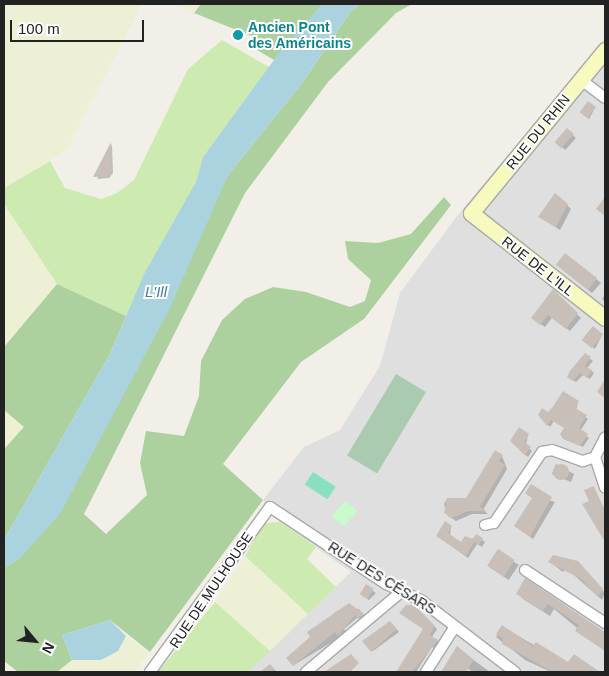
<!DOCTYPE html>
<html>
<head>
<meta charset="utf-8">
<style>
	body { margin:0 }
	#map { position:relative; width:609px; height:676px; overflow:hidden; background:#f2efe9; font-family:Arial,sans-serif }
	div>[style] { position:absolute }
	.residential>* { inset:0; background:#e0dfdf }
	.farmland>* { inset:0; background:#eef0d5 }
	.grass>* { inset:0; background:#cdebb0 }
	.forest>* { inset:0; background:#add19e }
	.cemetery>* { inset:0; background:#aacbaf; transform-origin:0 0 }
	.park>* { inset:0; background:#c8facc }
	.pitch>* { inset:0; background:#88e0be; transform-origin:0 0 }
	.water>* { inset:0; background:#aad3df }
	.shadow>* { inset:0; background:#0003; transform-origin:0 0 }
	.building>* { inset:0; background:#c7bfb8; transform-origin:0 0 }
	.round { border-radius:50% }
	.roads { filter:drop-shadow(1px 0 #a9a9a9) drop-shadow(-1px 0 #a9a9a9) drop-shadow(0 1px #a9a9a9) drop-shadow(0 -1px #a9a9a9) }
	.street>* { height:10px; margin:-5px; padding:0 5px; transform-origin:5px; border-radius:5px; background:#fff }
	.secondary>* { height:15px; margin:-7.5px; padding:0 7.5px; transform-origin:7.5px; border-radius:7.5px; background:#f7fabf }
	.dots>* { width:14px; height:14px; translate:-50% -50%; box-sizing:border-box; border:2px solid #fff; border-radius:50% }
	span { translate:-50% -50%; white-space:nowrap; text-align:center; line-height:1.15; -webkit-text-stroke:4px #fff; paint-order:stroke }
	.culture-label { font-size:14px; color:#0d838f; font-weight:700 }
	.left { translate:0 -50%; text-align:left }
	.street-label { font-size:14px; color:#222 }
	.water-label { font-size:15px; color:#4a7aab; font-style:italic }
	.frame { position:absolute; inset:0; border:5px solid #222; pointer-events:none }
	.north { position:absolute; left:10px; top:616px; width:50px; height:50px; -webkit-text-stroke:4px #fff; paint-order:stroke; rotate:118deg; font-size:14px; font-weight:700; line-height:20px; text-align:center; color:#222 }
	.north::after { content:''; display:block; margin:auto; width:18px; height:22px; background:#222; clip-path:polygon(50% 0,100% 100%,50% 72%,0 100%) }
	.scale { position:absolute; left:10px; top:20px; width:134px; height:22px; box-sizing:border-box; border:2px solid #222; border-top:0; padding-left:6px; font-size:15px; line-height:18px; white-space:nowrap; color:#222; -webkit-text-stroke:4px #fff; paint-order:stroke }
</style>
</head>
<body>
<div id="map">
	<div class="residential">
		<div style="clip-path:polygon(605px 38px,605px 672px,247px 672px,351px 572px,280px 522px,263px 500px,304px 447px,340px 430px,380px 366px,400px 293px,457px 216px)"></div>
	</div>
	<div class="farmland">
		<div style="clip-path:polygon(4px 4px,142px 4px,67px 150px,4px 188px)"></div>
		<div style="clip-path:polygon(174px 4px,201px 4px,194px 13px)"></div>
		<div style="clip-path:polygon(4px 204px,57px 284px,4px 347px)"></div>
		<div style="clip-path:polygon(4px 410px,24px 427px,4px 449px)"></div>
		<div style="clip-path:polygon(245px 556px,308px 614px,270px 651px,215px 602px)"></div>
		<div style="clip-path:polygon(126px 636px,150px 652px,134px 672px,57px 672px,72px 660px,102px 660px,118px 651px)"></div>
	</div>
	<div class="grass">
		<div style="clip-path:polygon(222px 40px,269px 67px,203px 157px,196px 182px,126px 316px,57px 284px,4px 204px,4px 188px,50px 161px,65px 188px,101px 199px,117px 193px,134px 180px,188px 69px)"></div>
		<div style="clip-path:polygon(280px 522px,316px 547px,307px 559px,336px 587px,308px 614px,245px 556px,264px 523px)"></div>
		<div style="clip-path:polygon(215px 602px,270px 651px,248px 672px,158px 672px)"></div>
	</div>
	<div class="forest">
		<div style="clip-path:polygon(201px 4px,323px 4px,274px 60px,250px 46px,254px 37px,194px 13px)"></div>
		<div style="clip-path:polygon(361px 4px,412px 4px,396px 13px,328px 82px,245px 193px,84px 514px,106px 534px,147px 495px,140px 463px,146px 431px,184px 436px,199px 396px,201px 361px,222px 320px,245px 299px,273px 287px,306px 292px,350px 307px,365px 301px,371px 280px,348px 259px,345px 241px,378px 243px,411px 234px,444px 197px,451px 205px,364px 319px,301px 362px,223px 464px,263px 500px,150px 652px,110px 620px,62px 635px,72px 660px,57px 672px,18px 672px,4px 661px,4px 568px,21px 557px,136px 370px,228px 175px,302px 83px,351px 11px)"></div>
		<div style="clip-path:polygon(57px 284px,126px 316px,110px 354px,4px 540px,4px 449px,24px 427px,4px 410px,4px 347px)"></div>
	</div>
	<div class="cemetery">
		<div style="left:396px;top:374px;width:35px;height:95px;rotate:31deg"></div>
	</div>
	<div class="park">
		<div style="clip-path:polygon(345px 501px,358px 511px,344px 526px,331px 517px)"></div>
	</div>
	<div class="pitch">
		<div style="left:313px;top:472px;width:27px;height:15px;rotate:33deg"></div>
	</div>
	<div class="water">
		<div style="clip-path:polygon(323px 4px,361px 4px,351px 11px,302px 83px,228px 175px,169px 310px,60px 514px,21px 557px,4px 568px,4px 540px,110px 354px,144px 274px,196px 182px,203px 157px,282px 49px)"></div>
		<div style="clip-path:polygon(110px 620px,126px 636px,118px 651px,101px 660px,72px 660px,62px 635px)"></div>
	</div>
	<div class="shadow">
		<div style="clip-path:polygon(595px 108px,589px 119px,583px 114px)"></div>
		<div style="left:567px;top:130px;width:12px;height:16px;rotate:42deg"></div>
		<div style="clip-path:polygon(112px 144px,113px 173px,109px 178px,97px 179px)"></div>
		<div style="clip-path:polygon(567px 205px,571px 209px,560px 230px,540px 217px)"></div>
		<div style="clip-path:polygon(566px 255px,601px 283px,592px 293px,562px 269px)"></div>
		<div style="clip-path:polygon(553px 291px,581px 318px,570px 331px,552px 318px,545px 327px,536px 321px)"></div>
		<div style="clip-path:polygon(605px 294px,605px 302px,602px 299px)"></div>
		<div style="clip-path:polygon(602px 335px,595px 349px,586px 342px)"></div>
		<div style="clip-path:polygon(585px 355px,593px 361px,587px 368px,594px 373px,590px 379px,583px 375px,576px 382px,571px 379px)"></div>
		<div style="clip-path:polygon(578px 402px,576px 410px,588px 419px,580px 431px,589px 438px,583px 447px,563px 436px,565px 428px,554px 421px,550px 427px,540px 415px)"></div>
		<div style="clip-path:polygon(528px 435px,526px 445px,532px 451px,528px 457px,519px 450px)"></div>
		<div style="clip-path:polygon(502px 456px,507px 469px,483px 510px,488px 514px,472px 514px,456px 521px,448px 516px,444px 504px,447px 499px,467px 499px)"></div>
		<div style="clip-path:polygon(556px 464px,574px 474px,571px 482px,552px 474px)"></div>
		<div style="clip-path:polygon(593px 487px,605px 510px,605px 538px,584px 504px,590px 501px)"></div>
		<div style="clip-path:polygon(527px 493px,555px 502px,533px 539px,515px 526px,533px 499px)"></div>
		<div style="clip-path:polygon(451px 527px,450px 536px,462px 544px,477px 536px,485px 542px,482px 547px,477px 544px,468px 558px,440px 538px)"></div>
		<div style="left:498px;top:551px;width:25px;height:18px;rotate:34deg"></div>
		<div style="clip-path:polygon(550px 562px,582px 567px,605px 593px,602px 600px,566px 568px,563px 572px)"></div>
		<div style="clip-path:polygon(526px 580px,605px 635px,605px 651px,554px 609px,550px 616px,523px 599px,518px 593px)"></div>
		<div style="clip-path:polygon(366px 586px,376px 593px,369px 600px,363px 596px)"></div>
		<div style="clip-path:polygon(413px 606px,437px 629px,432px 637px,440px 643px,436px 649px,432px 647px,416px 672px,398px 672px,424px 629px)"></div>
		<div style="clip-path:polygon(359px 609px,366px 617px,362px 621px,358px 617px,344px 629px,347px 633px,294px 665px,335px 612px)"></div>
		<div style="clip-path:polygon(393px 625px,399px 632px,373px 651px,370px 649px)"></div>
		<div style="clip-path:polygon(502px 627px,568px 664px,574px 656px,598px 672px,551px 672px,525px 660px,496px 637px)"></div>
		<div style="clip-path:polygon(457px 648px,490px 672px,473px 672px,464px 666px,461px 672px,441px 672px)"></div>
	</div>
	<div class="building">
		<div style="left:588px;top:101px;width:10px;height:14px;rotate:37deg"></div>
		<div style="left:567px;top:128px;width:9px;height:19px;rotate:41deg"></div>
		<div style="clip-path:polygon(111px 142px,110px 170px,106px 176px,93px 177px)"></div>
		<div style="clip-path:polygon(555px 193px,568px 204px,556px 227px,538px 217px)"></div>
		<div style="clip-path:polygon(605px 197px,605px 216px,596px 209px)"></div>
		<div style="left:565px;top:253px;width:41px;height:15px;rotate:38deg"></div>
		<div style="clip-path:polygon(553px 289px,578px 313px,566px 329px,548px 315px,540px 325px,531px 318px)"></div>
		<div style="left:593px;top:326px;width:13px;height:18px;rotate:39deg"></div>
		<div style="clip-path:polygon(585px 353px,591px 357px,585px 366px,592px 370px,587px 378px,580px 373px,573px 381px,567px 377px,570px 371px)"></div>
		<div style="clip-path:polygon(605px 379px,605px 398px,597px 392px)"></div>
		<div style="clip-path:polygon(563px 391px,579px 401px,575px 408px,587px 415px,579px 428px,588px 434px,580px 446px,563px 439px,560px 434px,564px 428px,551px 420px,547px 426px,538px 415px,542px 408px,548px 412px,552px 408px)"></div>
		<div style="clip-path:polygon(519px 427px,529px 434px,524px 442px,531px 447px,525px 455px,510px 441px)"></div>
		<div style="clip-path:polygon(495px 450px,503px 455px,499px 461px,505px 465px,480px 507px,487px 511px,468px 511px,452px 518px,444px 513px,447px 498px,466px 498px)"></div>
		<div class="round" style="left:553px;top:464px;width:16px;height:16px"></div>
		<div style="clip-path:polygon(531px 484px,552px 497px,530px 537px,514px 526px,532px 498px,525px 493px)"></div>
		<div style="clip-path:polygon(594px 486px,605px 512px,605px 542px,582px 504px,589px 501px,584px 490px)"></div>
		<div style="clip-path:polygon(445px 521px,452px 526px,448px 533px,461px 542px,465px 536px,473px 539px,476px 534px,483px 538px,479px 545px,474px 542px,466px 556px,436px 536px)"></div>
		<div style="left:498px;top:549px;width:20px;height:20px;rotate:33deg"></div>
		<div style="clip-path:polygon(553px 555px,578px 561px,603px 589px,598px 597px,581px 579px,548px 562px)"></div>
		<div style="clip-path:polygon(525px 578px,605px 632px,605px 651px,575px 631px,579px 625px,548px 604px,543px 611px,516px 594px)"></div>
		<div style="left:366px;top:584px;width:9px;height:12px;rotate:32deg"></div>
		<div style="clip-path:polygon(349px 603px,364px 614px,358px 619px,355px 615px,338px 636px,335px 632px,293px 666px,286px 658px,310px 637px,307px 632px)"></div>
		<div style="clip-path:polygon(406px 605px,414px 605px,435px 626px,430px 635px,438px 640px,412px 672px,396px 672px,423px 629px,399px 613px)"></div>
		<div style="clip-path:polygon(390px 621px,397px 629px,371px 652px,362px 641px)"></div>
		<div style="clip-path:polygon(502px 625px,533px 646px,536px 642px,568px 662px,574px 654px,600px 672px,551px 671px,502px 644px,503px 639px,496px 634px)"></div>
		<div style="clip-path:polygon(457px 646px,474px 660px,466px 672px,441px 672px)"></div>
		<div style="clip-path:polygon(351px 654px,359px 663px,350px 672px,324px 672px)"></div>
		<div style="clip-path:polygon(270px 664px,277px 672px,260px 672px)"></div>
	</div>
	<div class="roads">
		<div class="street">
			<div style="left:580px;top:79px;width:31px;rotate:37deg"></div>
			<div style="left:595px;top:457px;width:32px;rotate:72deg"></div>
			<div style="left:595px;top:457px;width:22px;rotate:-63deg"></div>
			<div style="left:485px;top:525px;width:9px;rotate:-13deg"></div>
			<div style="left:494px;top:523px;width:86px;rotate:-55.9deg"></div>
			<div style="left:542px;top:452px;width:10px;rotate:-11deg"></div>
			<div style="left:552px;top:450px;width:33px;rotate:20deg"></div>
			<div style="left:583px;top:461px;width:13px;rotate:-18deg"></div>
			<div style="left:525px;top:570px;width:96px;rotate:33.5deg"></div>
			<div style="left:150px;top:672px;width:204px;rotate:-54deg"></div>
			<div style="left:270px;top:507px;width:139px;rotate:33.6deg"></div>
			<div style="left:386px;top:584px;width:40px;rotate:25deg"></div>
			<div style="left:422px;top:601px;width:117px;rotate:37.4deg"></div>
			<div style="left:306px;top:672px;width:124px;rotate:-40.1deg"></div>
			<div style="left:426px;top:672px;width:52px;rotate:-57.5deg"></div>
		</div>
		<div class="secondary">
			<div style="left:605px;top:50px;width:211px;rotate:129.4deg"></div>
			<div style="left:471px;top:213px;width:170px;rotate:38.1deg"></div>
		</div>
	</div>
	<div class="dots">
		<div style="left:238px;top:35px;background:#0f9aa8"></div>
	</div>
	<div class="culture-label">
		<span class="left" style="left:248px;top:35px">Ancien Pont<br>des Américains</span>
	</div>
	<div class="street-label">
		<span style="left:538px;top:132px;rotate:-51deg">RUE DU RHIN</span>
		<span style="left:538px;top:266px;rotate:38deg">RUE DE L'ILL</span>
		<span style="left:382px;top:578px;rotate:32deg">RUE DES CÉSARS</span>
		<span style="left:211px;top:590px;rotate:-56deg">RUE DE MULHOUSE</span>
	</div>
	<div class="water-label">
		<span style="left:156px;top:292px">L'Ill</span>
	</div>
	<div class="frame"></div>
	<div class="north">N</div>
	<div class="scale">100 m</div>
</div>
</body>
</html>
